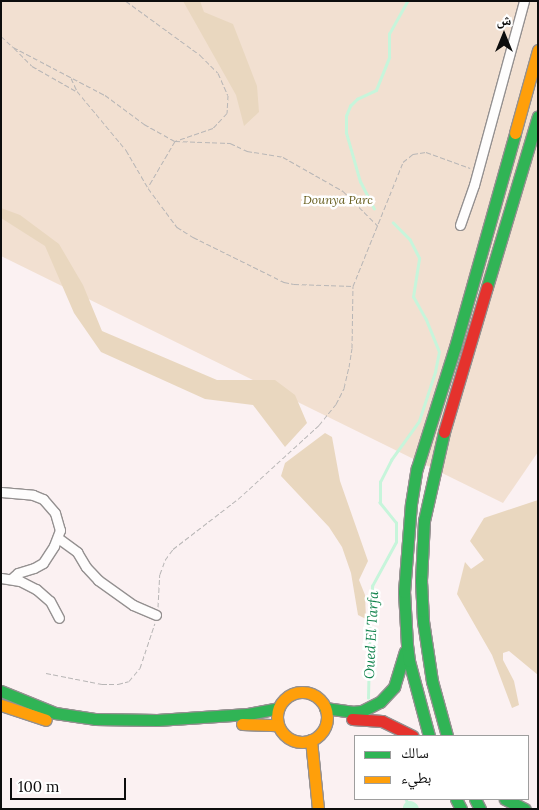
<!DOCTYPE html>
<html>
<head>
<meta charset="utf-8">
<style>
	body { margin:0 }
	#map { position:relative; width:539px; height:810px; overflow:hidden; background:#fbf1f2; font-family:Lora,"Noto Naskh Arabic",serif }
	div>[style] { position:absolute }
	.green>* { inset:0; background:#f2e0d1 }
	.forest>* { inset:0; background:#e9d7bf }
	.stream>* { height:2.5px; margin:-1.25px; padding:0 1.25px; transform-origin:1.25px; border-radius:1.25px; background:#c7f5db }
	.river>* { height:14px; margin:-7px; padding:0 7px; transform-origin:7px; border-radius:7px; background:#c7f5db }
	.path>* { height:1px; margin-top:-0.5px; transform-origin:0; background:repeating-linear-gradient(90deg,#b8b6b6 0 5px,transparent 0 7.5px) }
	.roads { filter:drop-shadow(1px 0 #949090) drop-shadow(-1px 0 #949090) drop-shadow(0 1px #949090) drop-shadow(0 -1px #949090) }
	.street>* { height:9px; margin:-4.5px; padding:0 4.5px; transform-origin:4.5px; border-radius:4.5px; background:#fefdfd }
	.fast>* { height:11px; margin:-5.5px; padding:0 5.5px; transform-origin:5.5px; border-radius:5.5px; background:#30b455 }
	.slow>* { height:11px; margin:-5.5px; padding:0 5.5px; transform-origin:5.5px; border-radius:5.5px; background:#ff9f0a }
	.slow>.ring { margin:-5.5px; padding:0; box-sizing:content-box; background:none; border:11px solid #ff9f0a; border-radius:50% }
	.jam>* { height:11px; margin:-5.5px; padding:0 5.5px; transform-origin:5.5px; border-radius:5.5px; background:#e5322d }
	span { translate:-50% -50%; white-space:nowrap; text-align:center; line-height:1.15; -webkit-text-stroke:5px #fff; paint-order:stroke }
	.park-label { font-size:12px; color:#665d1c; font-style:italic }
	.water-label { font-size:14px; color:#13844e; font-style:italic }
	.frame { position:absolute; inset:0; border:2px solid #0d0d0d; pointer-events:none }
	.legend { position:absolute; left:354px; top:735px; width:175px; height:65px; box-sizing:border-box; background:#fff; border:1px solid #9e9e9e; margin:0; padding:6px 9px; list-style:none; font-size:15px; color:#0d0d0d }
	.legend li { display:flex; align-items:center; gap:10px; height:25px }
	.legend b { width:25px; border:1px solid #9e9e9e }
	.north { position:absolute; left:479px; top:10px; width:50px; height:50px; -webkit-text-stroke:4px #fff; paint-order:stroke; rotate:0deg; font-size:14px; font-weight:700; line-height:20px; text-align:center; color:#0d0d0d }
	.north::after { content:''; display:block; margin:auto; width:18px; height:22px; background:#0d0d0d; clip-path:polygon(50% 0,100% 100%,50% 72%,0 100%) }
	.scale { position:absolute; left:10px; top:778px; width:116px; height:22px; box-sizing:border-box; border:2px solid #0d0d0d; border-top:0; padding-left:6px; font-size:15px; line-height:18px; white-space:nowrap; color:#0d0d0d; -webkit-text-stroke:4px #fff; paint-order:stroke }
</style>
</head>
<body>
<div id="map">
	<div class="green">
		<div style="clip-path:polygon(1px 1px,538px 1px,538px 452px,503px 503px,1px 256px)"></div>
	</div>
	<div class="forest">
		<div style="clip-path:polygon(183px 1px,200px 1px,204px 12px,233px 24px,257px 86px,259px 112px,244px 126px,236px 95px)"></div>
		<div style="clip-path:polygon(1px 208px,20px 215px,59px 244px,83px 285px,102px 331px,217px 380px,275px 380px,295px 395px,307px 423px,285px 447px,253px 405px,205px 399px,101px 352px,74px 313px,45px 246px,1px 218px)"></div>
		<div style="clip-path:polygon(325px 433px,332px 437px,340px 481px,368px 561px,359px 580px,365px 595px,366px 619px,358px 615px,351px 573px,342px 547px,329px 527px,281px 476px,285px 463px)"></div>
		<div style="clip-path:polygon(538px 500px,538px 675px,509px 651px,503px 653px,503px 660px,514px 681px,519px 705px,512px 708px,492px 655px,457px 594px,465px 562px,471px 569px,484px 560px,470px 541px,484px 518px)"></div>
	</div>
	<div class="stream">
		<div style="left:374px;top:209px;width:30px;rotate:-117deg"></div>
		<div style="left:360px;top:182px;width:51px;rotate:-105.9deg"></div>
		<div style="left:346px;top:133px;width:17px;rotate:-90deg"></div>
		<div style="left:346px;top:116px;width:11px;rotate:-68deg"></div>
		<div style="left:350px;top:106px;width:10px;rotate:-45deg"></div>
		<div style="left:357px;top:99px;width:21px;rotate:-25deg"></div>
		<div style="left:376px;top:90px;width:35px;rotate:-68deg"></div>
		<div style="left:389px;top:57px;width:23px;rotate:-90deg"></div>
		<div style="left:389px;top:34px;width:38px;rotate:-61deg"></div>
		<div style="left:368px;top:698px;width:87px;rotate:-88.7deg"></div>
		<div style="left:370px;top:611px;width:25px;rotate:-85deg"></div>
		<div style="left:372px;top:586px;width:50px;rotate:-61.4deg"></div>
		<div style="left:396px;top:542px;width:19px;rotate:-90deg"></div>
		<div style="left:396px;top:523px;width:26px;rotate:-129deg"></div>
		<div style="left:380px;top:503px;width:21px;rotate:-90deg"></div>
		<div style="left:380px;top:482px;width:25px;rotate:-63deg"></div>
		<div style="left:391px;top:460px;width:48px;rotate:-54.3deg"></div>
		<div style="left:419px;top:421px;width:52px;rotate:-71.9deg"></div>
		<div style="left:435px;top:372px;width:20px;rotate:-79deg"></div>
		<div style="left:439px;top:352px;width:35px;rotate:-112deg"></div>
		<div style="left:426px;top:320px;width:26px;rotate:-119deg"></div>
		<div style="left:413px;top:297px;width:39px;rotate:-81deg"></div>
		<div style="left:419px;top:258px;width:20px;rotate:-117deg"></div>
		<div style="left:410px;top:240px;width:24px;rotate:-135deg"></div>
		<div style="left:406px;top:799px;width:10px;rotate:66deg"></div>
	</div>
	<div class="river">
		<div style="left:410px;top:808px;width:2px;rotate:27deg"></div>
	</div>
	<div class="path">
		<div style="left:126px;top:1px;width:92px;rotate:36.1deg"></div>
		<div style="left:200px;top:55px;width:25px;rotate:45deg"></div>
		<div style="left:218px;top:73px;width:24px;rotate:66deg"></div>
		<div style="left:228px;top:95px;width:18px;rotate:93deg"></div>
		<div style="left:227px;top:113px;width:21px;rotate:133deg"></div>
		<div style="left:213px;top:128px;width:40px;rotate:161.1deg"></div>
		<div style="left:175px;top:141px;width:53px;rotate:120.4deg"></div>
		<div style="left:1px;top:36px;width:16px;rotate:43deg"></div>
		<div style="left:13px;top:47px;width:104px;rotate:27.6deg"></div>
		<div style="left:105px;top:95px;width:49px;rotate:36.6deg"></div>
		<div style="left:144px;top:124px;width:35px;rotate:29deg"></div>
		<div style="left:175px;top:141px;width:55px;rotate:2.1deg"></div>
		<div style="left:230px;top:143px;width:19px;rotate:25deg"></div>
		<div style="left:247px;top:151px;width:36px;rotate:9deg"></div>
		<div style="left:283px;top:157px;width:69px;rotate:29.5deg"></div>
		<div style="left:343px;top:191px;width:49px;rotate:45deg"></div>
		<div style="left:14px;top:48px;width:25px;rotate:45deg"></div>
		<div style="left:32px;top:66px;width:51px;rotate:29.6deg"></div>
		<div style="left:71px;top:78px;width:14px;rotate:65deg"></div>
		<div style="left:77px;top:91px;width:77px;rotate:50.3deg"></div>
		<div style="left:126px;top:150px;width:44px;rotate:59.9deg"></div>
		<div style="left:148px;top:188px;width:49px;rotate:53.4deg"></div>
		<div style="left:177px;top:227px;width:19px;rotate:32deg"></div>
		<div style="left:193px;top:237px;width:102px;rotate:26.3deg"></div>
		<div style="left:284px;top:282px;width:10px;rotate:11deg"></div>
		<div style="left:294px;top:284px;width:59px;rotate:1.9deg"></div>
		<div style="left:158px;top:607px;width:33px;rotate:-87deg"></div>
		<div style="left:160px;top:574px;width:15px;rotate:-70deg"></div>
		<div style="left:165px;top:560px;width:14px;rotate:-54deg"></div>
		<div style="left:173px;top:549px;width:82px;rotate:-37.6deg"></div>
		<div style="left:238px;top:499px;width:110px;rotate:-42.4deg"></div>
		<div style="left:319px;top:425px;width:27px;rotate:-51deg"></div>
		<div style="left:336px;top:404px;width:18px;rotate:-63deg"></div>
		<div style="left:344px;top:388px;width:22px;rotate:-77deg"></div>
		<div style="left:349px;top:367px;width:19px;rotate:-81deg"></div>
		<div style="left:352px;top:348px;width:62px;rotate:-89.1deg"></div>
		<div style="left:353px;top:286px;width:134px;rotate:-68deg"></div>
		<div style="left:403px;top:162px;width:13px;rotate:-39deg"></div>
		<div style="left:413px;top:154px;width:13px;rotate:-9deg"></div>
		<div style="left:426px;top:152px;width:47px;rotate:20deg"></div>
		<div style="left:46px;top:673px;width:57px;rotate:11.1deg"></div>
		<div style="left:102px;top:684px;width:16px"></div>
		<div style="left:118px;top:684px;width:11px;rotate:-15deg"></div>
		<div style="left:129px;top:681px;width:17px;rotate:-50deg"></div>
		<div style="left:140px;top:668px;width:47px;rotate:-71.6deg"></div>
	</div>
	<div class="roads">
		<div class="street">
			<div style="left:460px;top:225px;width:42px;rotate:-70.7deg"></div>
			<div style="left:474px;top:185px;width:191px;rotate:-74.8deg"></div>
			<div style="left:1px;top:492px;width:32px;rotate:5deg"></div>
			<div style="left:33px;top:495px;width:11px;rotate:22deg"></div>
			<div style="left:43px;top:499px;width:18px;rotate:49deg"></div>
			<div style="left:55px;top:513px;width:18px;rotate:74deg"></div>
			<div style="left:60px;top:530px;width:17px;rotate:111deg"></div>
			<div style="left:54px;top:546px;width:20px;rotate:123deg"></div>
			<div style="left:43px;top:563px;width:10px;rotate:151deg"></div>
			<div style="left:34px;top:568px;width:17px;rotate:163deg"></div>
			<div style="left:18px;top:573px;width:9px;rotate:139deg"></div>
			<div style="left:58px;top:538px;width:24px;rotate:36deg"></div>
			<div style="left:77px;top:552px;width:17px;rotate:59deg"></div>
			<div style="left:86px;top:567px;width:18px;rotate:47deg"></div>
			<div style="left:98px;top:580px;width:43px;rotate:35.5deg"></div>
			<div style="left:133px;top:605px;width:25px;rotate:23deg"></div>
			<div style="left:1px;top:578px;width:19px;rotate:9deg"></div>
			<div style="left:20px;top:581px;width:18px;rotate:27deg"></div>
			<div style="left:36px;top:589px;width:18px;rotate:41deg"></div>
			<div style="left:50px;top:601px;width:19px;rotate:62deg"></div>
		</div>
		<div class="fast">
			<div style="left:487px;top:287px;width:178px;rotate:-73.4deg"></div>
			<div style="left:444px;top:432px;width:91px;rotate:102.7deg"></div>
			<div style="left:424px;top:521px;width:60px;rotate:92.9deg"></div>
			<div style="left:421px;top:581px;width:40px;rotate:87.1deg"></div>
			<div style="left:423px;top:621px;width:61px;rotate:81.5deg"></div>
			<div style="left:432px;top:681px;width:57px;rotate:74.7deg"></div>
			<div style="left:1px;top:691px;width:58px;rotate:22.2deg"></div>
			<div style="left:55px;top:713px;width:40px;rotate:8.5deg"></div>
			<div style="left:95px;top:719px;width:62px;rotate:0.9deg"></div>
			<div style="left:157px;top:720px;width:91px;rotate:-3.8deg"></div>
			<div style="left:248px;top:714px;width:31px;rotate:-11deg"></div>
			<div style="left:325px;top:708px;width:27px;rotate:8deg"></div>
			<div style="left:352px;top:712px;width:10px;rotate:-6deg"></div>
			<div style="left:362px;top:711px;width:20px;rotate:-27deg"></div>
			<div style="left:380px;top:702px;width:21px;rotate:-47deg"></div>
			<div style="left:394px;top:687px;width:37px;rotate:-73deg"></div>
			<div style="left:429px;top:736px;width:78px;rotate:-104.9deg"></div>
			<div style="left:409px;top:661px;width:16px;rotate:-97deg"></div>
			<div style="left:407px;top:645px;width:53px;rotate:-93.2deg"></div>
			<div style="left:404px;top:592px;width:88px;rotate:-85.5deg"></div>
			<div style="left:411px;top:504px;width:36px;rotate:-81deg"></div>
			<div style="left:417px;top:468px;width:127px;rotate:-72.6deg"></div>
			<div style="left:455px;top:347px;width:222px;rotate:-74.3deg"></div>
			<div style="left:456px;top:799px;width:11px;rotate:63deg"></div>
			<div style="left:475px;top:799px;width:11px;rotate:63deg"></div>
			<div style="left:505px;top:799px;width:22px;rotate:27deg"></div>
		</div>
		<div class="slow">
			<div style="left:515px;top:133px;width:86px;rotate:-74.5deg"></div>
			<div class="ring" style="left:277px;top:692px;width:39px;height:39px"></div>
			<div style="left:1px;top:705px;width:47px;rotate:18.4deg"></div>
			<div style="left:242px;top:724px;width:36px;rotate:2deg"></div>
			<div style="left:311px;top:740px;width:69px;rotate:84.2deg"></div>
		</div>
		<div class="jam">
			<div style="left:444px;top:432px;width:151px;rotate:-73.5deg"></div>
			<div style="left:352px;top:719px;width:30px;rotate:4deg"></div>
			<div style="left:382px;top:721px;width:34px;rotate:26deg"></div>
		</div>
	</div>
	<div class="park-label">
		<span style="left:338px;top:200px">Dounya Parc</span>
	</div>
	<div class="water-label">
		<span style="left:371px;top:635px;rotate:-87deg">Oued El Tarfa</span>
	</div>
	<div class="frame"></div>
	<ul class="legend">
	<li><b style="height:6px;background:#30b455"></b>سالك</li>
	<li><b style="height:6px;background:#ff9f0a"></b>بطيء</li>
	</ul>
	<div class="north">ش</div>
	<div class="scale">100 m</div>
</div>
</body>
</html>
